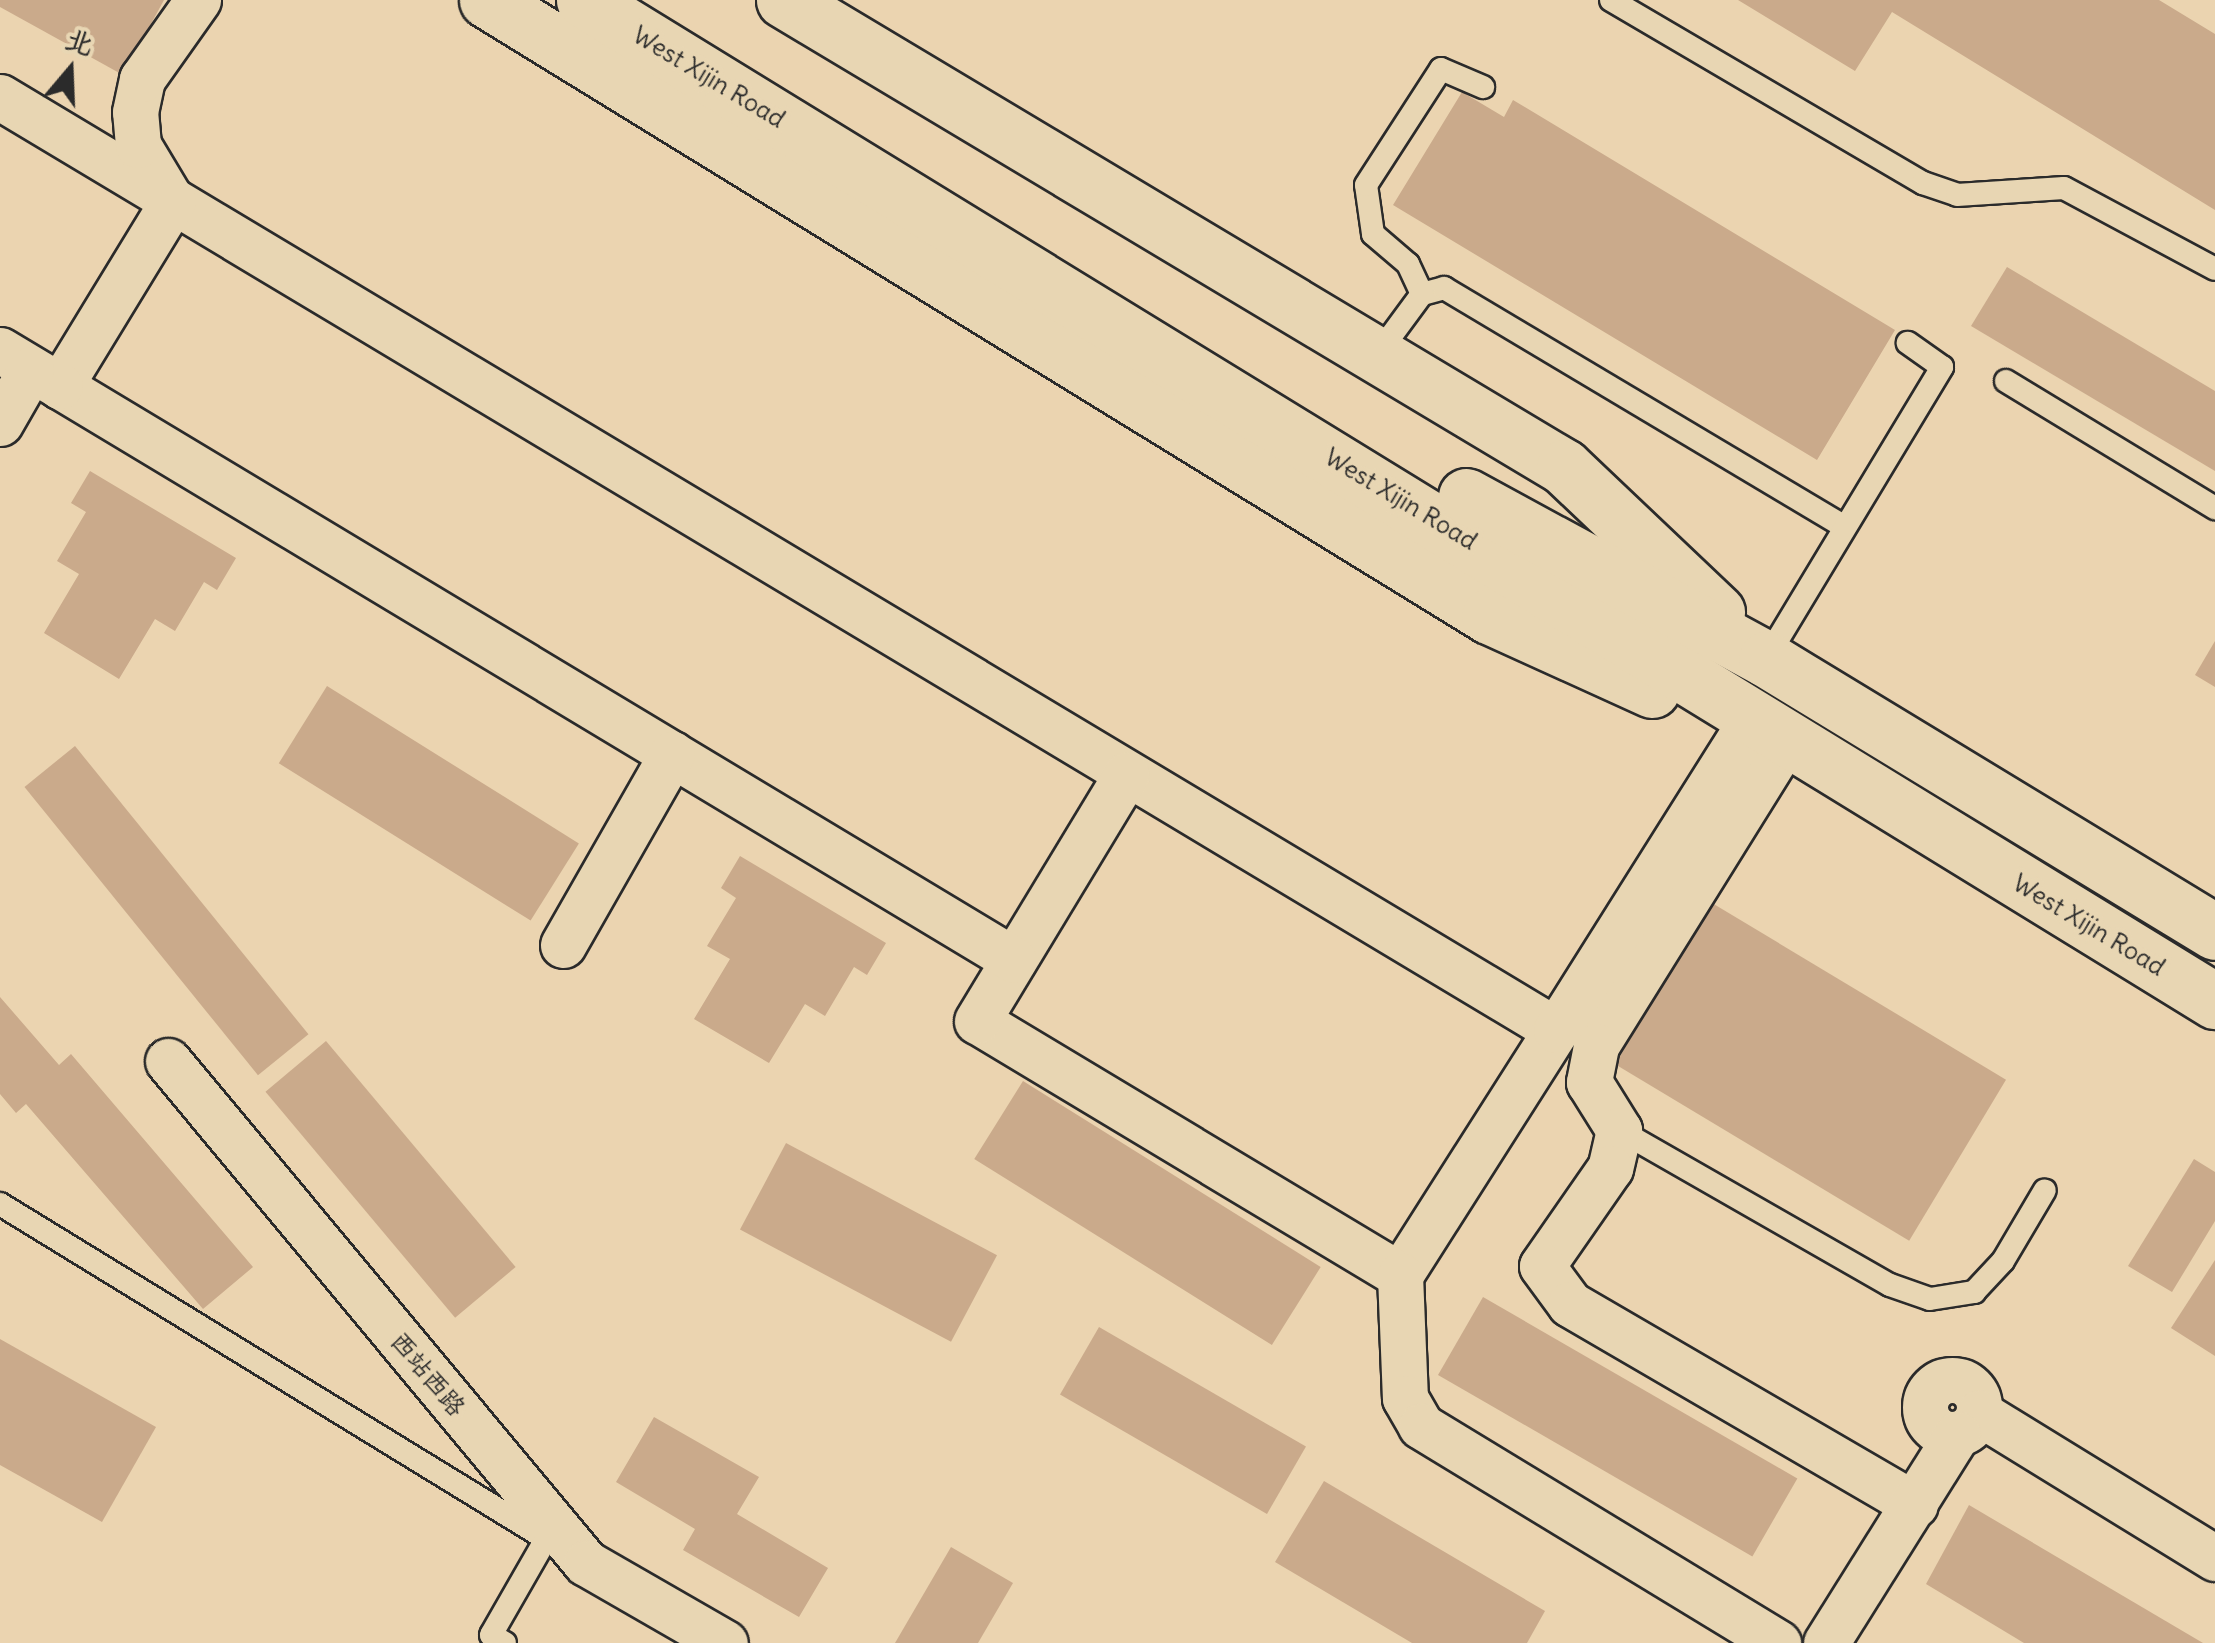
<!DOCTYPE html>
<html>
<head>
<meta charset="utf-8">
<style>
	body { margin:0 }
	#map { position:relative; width:2215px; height:1643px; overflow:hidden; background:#ebd4b0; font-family:Delius,"LXGW WenKai TC",sans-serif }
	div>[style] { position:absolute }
	.building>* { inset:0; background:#caaa8b; transform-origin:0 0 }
	.roads { filter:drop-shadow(2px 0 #2b2b2b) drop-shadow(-2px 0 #2b2b2b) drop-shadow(0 2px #2b2b2b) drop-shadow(0 -2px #2b2b2b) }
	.lane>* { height:22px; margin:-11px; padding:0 11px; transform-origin:11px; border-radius:11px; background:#e8d6b3 }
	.street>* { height:45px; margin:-22.5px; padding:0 22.5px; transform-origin:22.5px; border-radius:22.5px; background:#e8d6b3 }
	.street>.ring { margin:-22.5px; padding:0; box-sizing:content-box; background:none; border:45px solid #e8d6b3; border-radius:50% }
	.primary>* { height:55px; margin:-27.5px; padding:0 27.5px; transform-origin:27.5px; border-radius:27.5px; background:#e8d6b3 }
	span { translate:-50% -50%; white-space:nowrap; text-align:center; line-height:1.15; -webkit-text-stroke:10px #e8d6b3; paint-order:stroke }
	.street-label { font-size:25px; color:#2b2b2b }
	.north { position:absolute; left:20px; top:20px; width:100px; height:100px; -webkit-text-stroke:8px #e8d6b3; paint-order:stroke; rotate:19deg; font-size:28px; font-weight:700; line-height:40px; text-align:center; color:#2b2b2b }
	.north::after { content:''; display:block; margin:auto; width:35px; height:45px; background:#2b2b2b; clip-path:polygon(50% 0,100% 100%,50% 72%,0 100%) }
</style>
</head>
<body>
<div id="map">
	<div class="building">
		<div style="clip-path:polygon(0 0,164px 0,123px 75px,0 7px)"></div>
		<div style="clip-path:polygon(1738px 0,2159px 0,2215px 34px,2215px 210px,1892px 12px,1855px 71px)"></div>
		<div style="clip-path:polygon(1462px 92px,1504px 117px,1513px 100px,1895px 330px,1817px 460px,1393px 205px)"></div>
		<div style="clip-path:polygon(2007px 267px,2215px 391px,2215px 471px,1971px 326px)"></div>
		<div style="clip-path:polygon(90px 471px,236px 558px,217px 590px,204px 582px,175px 631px,155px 619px,119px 679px,44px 633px,79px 574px,57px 561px,86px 512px,71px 503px)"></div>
		<div style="clip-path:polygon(2215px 641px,2215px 687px,2195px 675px)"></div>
		<div style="left:327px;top:686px;width:297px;height:91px;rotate:32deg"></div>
		<div style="left:75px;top:746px;width:371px;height:65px;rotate:51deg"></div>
		<div style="clip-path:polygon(740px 856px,886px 943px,867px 975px,854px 967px,825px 1016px,805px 1004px,769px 1063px,694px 1019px,730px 959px,707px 946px,736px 898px,721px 888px)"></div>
		<div style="left:1712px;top:903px;width:343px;height:188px;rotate:31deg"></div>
		<div style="clip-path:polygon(0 997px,59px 1065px,71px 1054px,253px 1267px,203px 1309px,26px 1104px,16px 1113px,0 1094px)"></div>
		<div style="left:326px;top:1041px;width:295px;height:79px;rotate:50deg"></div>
		<div style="left:1023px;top:1081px;width:351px;height:92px;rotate:32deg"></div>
		<div style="left:786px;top:1143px;width:239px;height:98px;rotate:28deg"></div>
		<div style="clip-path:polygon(2194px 1159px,2215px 1172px,2215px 1221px,2172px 1292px,2128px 1266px)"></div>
		<div style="clip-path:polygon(2215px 1260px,2215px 1356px,2171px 1328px)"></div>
		<div style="left:1483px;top:1297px;width:363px;height:90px;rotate:30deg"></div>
		<div style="left:1099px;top:1327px;width:239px;height:78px;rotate:30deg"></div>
		<div style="clip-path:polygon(0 1339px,156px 1427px,102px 1522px,0 1465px)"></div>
		<div style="clip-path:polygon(654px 1417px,759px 1477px,737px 1514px,828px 1568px,799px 1617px,683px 1550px,695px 1529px,616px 1482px)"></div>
		<div style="clip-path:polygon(1324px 1481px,1545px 1611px,1527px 1643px,1412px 1643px,1275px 1562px)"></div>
		<div style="clip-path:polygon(1969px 1505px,2203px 1643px,2024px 1643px,1926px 1584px)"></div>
		<div style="clip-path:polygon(951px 1547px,1013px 1583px,978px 1643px,895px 1643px)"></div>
	</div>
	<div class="roads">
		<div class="lane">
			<div style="left:1611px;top:0;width:362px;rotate:30.4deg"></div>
			<div style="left:1923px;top:183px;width:36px;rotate:19deg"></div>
			<div style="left:1957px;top:195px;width:107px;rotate:-3.7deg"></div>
			<div style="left:2064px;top:188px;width:171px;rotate:28.2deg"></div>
			<div style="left:1422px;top:294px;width:33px;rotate:-115deg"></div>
			<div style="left:1408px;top:264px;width:46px;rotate:-139.4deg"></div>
			<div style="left:1373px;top:234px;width:49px;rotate:-98.1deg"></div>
			<div style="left:1366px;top:185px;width:138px;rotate:-57.1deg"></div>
			<div style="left:1441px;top:69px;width:46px;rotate:23.2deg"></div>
			<div style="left:1377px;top:355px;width:76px;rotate:-53.6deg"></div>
			<div style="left:1422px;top:294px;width:23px;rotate:-15deg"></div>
			<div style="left:1444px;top:288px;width:465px;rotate:30.8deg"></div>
			<div style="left:2006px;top:381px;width:245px;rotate:31.3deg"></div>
			<div style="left:1766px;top:659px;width:341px;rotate:-58.9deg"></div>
			<div style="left:1942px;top:367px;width:42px;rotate:-144.8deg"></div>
			<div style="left:1619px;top:1130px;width:312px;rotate:29.8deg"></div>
			<div style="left:1890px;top:1285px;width:42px;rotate:19.3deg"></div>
			<div style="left:1930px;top:1299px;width:45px;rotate:-9deg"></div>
			<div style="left:1974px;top:1292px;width:42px;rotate:-46.9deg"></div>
			<div style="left:2003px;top:1261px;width:82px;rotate:-59.4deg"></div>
			<div style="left:0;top:1204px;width:649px;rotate:31.51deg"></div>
			<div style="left:505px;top:1643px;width:16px;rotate:-150deg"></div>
			<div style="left:491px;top:1635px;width:111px;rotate:-60.2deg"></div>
		</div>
		<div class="street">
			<div style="left:0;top:97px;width:1814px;rotate:30.95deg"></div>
			<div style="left:1556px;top:1030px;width:290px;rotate:122.5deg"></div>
			<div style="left:1400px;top:1275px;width:493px;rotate:-149deg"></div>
			<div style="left:977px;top:1021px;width:288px;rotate:-58.8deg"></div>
			<div style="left:168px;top:195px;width:58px;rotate:-121deg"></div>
			<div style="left:138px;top:145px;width:33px;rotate:-95deg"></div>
			<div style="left:135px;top:112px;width:34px;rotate:-78deg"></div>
			<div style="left:142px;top:79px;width:97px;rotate:-54.7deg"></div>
			<div style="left:173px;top:201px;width:217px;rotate:121.4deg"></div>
			<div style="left:60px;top:386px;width:1113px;rotate:31.03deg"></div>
			<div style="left:0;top:350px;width:70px;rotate:31deg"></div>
			<div style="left:0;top:423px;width:62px;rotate:-60.1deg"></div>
			<div style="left:1785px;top:742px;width:358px;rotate:121.9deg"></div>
			<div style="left:1596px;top:1046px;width:37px;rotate:101deg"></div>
			<div style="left:1589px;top:1082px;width:57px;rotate:58deg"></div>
			<div style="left:1619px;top:1130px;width:39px;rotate:103deg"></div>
			<div style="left:1610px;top:1168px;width:119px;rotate:124.8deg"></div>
			<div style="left:1542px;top:1266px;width:47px;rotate:53.6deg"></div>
			<div style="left:1570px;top:1304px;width:399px;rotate:30.2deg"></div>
			<div style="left:563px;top:945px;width:220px;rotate:-60.3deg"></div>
			<div style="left:1556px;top:1030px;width:352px;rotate:-57.8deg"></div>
			<div style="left:168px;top:1061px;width:653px;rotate:50.22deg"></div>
			<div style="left:586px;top:1563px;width:160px;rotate:29.9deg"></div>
			<div style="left:1400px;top:1275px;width:123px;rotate:87.7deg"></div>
			<div style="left:1405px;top:1398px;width:32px;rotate:60deg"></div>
			<div style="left:1421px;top:1426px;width:418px;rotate:31.3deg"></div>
			<div class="ring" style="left:1925px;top:1380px;width:9px;height:9px"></div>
			<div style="left:1979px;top:1413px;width:277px;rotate:31.6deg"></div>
			<div style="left:1826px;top:1643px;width:247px;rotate:-57.9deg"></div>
		</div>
		<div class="primary">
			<div style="left:487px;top:0;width:1176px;rotate:31.58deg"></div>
			<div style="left:1489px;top:616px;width:179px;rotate:24.4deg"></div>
			<div style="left:584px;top:0;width:1914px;rotate:31.54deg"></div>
			<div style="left:784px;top:0;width:909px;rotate:30.91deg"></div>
			<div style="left:1564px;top:467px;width:211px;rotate:43.5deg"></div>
			<div style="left:1466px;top:496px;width:341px;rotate:28.5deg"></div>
			<div style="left:1766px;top:659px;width:525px;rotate:31.3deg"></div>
		</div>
	</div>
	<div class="street-label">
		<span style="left:709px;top:77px;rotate:31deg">West Xijin Road</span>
		<span style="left:1401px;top:499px;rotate:31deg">West Xijin Road</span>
		<span style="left:2089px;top:925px;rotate:31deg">West Xijin Road</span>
		<span style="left:428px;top:1374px;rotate:50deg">西站西路</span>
	</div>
	<div class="north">北</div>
</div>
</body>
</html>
